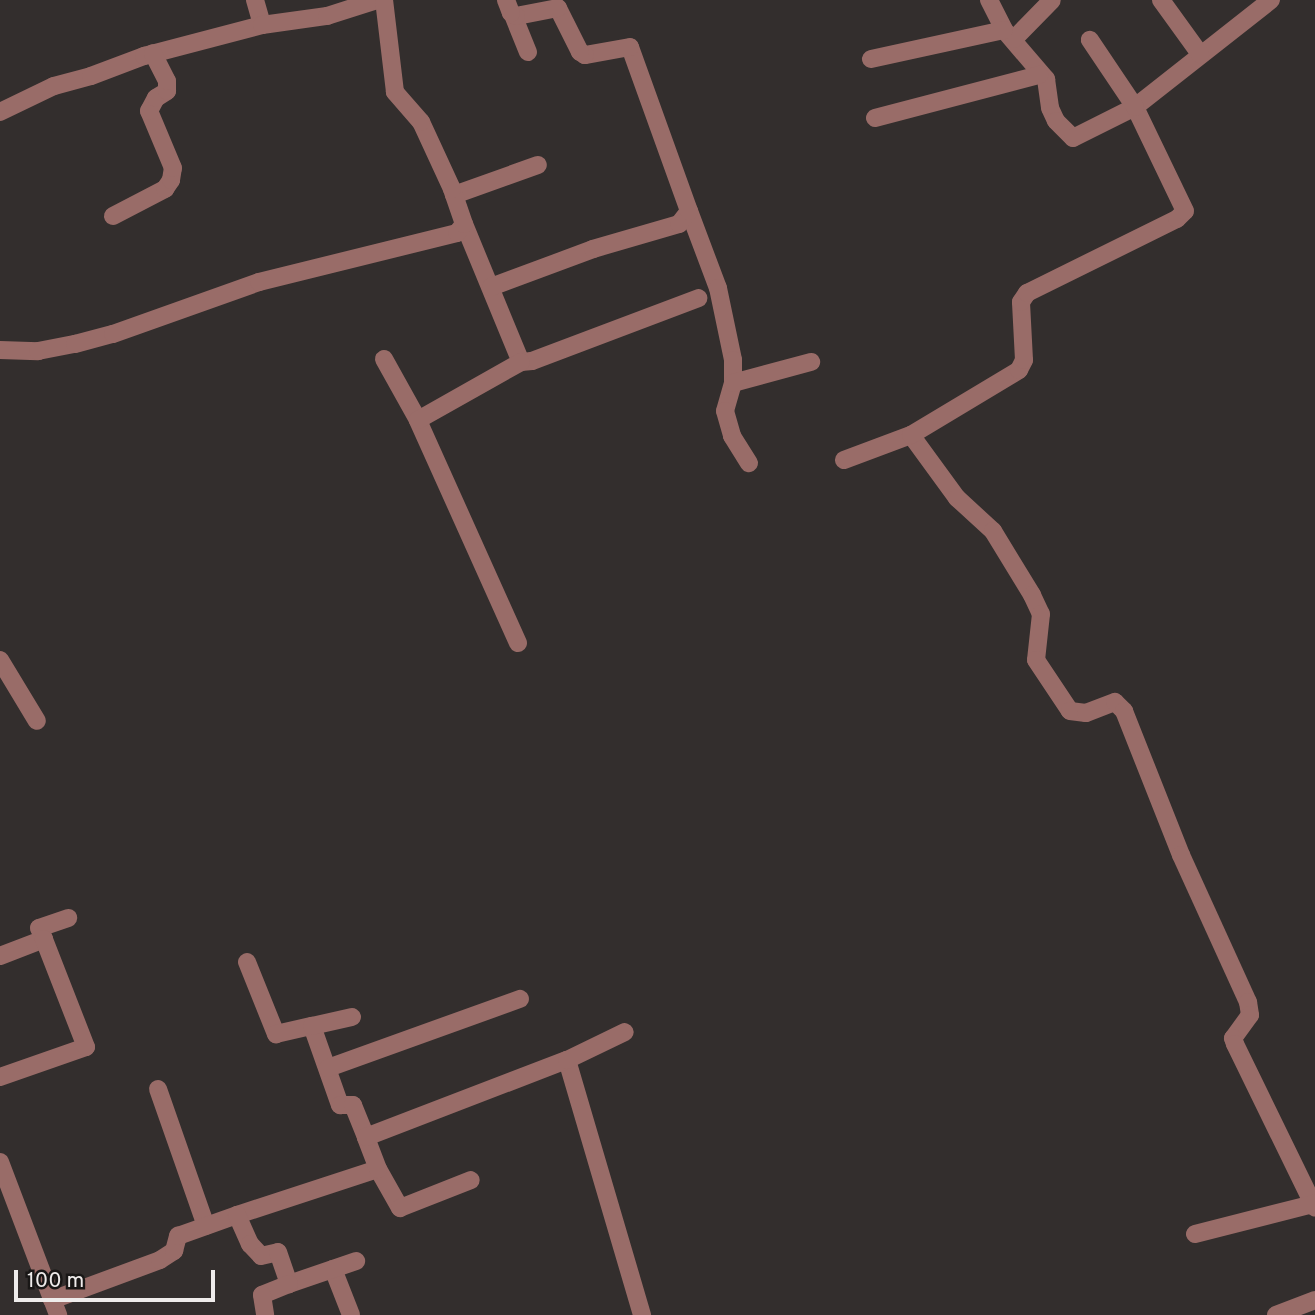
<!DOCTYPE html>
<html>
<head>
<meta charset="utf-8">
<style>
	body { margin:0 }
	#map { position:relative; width:1315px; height:1315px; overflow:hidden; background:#332e2d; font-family:Overpass,sans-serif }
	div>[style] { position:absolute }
	.minor>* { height:18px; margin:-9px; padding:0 9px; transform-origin:9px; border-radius:9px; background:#996c68 }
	span { translate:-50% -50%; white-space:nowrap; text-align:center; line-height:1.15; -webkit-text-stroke:6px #191716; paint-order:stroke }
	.scale { position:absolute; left:14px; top:1270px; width:201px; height:32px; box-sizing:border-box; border:4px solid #efeceb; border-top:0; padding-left:9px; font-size:21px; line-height:24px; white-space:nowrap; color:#efeceb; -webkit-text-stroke:5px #191716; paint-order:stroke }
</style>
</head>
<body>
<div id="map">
	<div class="minor">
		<div style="left:255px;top:0;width:26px;rotate:74deg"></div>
		<div style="left:989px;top:0;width:34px;rotate:63deg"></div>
		<div style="left:1004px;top:30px;width:65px;rotate:49.4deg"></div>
		<div style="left:1046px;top:79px;width:29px;rotate:82deg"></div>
		<div style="left:1050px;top:108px;width:14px;rotate:65deg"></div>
		<div style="left:1056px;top:121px;width:24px;rotate:45deg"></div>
		<div style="left:1073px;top:138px;width:69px;rotate:-26.6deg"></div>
		<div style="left:1135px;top:107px;width:173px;rotate:-38.2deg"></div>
		<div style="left:1161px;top:0;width:67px;rotate:54.2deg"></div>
		<div style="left:513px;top:15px;width:40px;rotate:68deg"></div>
		<div style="left:1014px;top:39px;width:54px;rotate:-45.7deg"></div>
		<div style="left:871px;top:59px;width:136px;rotate:-12.3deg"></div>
		<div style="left:0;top:112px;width:60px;rotate:-25.7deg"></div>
		<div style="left:54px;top:86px;width:38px;rotate:-15deg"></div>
		<div style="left:91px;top:76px;width:57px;rotate:-20.7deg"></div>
		<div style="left:144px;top:56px;width:122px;rotate:-14.7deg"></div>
		<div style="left:262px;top:25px;width:66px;rotate:-7.9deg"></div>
		<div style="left:327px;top:16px;width:52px;rotate:-17.7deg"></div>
		<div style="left:875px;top:118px;width:170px;rotate:-14.7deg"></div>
		<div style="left:454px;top:195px;width:89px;rotate:-19.7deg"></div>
		<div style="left:689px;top:211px;width:82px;rotate:69.4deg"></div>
		<div style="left:718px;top:288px;width:74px;rotate:78.2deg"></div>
		<div style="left:733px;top:360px;width:23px;rotate:90deg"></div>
		<div style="left:733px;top:383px;width:29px;rotate:106deg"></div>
		<div style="left:725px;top:411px;width:26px;rotate:74deg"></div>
		<div style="left:732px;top:436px;width:32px;rotate:58deg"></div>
		<div style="left:113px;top:216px;width:59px;rotate:-27.4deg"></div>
		<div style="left:165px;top:189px;width:11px;rotate:-56deg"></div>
		<div style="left:171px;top:180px;width:12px;rotate:-81deg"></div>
		<div style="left:173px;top:168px;width:62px;rotate:-112.8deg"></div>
		<div style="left:149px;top:111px;width:15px;rotate:-62deg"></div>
		<div style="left:156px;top:98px;width:13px;rotate:-32deg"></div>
		<div style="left:167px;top:91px;width:10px;rotate:-90deg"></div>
		<div style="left:167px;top:81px;width:31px;rotate:-117deg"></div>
		<div style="left:464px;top:224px;width:149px;rotate:67.6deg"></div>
		<div style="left:521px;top:362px;width:11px;rotate:-5deg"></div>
		<div style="left:532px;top:361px;width:178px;rotate:-20.7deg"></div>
		<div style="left:491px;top:287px;width:109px;rotate:-20.4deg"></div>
		<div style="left:593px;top:249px;width:90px;rotate:-16.2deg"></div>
		<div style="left:679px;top:224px;width:16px;rotate:-52deg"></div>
		<div style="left:689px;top:211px;width:174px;rotate:-109.8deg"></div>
		<div style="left:630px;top:47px;width:46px;rotate:169.9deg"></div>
		<div style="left:585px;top:55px;width:6px;rotate:-149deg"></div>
		<div style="left:580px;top:52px;width:49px;rotate:-116.6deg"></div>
		<div style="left:558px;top:8px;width:43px;rotate:169.2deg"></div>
		<div style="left:516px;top:16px;width:6px;rotate:-149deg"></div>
		<div style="left:511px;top:13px;width:14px;rotate:-111deg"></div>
		<div style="left:0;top:350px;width:38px;rotate:2deg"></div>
		<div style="left:38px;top:351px;width:38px;rotate:-11deg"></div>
		<div style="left:75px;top:344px;width:39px;rotate:-15deg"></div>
		<div style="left:113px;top:334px;width:155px;rotate:-19.6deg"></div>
		<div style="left:259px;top:282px;width:204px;rotate:-13.9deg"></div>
		<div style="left:457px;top:233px;width:11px;rotate:-52deg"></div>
		<div style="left:464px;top:224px;width:37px;rotate:-109deg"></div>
		<div style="left:452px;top:189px;width:74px;rotate:-114.8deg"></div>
		<div style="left:421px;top:122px;width:40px;rotate:-131deg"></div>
		<div style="left:395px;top:92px;width:93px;rotate:-96.8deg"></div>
		<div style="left:384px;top:359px;width:70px;rotate:60.9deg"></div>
		<div style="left:733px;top:383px;width:81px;rotate:-15.1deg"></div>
		<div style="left:911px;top:435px;width:78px;rotate:53.9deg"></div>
		<div style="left:957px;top:498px;width:49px;rotate:42.5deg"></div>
		<div style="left:993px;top:531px;width:75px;rotate:58.6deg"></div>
		<div style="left:1032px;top:595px;width:21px;rotate:65deg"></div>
		<div style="left:1041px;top:614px;width:46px;rotate:96.2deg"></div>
		<div style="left:1036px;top:660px;width:61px;rotate:56.3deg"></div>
		<div style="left:1070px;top:711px;width:16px;rotate:7deg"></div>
		<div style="left:1086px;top:713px;width:31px;rotate:-21deg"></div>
		<div style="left:1115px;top:702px;width:13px;rotate:45deg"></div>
		<div style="left:1124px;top:711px;width:155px;rotate:68.4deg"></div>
		<div style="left:1181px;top:855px;width:162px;rotate:65.5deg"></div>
		<div style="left:1248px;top:1002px;width:13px;rotate:81deg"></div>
		<div style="left:1250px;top:1015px;width:29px;rotate:126deg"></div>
		<div style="left:1233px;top:1038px;width:6px;rotate:72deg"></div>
		<div style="left:1235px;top:1044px;width:182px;rotate:64deg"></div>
		<div style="left:844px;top:460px;width:72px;rotate:-20.5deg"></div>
		<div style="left:911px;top:435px;width:126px;rotate:-31deg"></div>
		<div style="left:1019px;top:370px;width:11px;rotate:-63deg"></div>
		<div style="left:1024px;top:360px;width:58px;rotate:-93deg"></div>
		<div style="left:1021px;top:302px;width:11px;rotate:-56deg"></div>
		<div style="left:1027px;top:293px;width:167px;rotate:-26.3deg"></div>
		<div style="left:1177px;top:219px;width:11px;rotate:-45deg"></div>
		<div style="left:1185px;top:211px;width:115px;rotate:-115.7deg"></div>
		<div style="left:1135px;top:107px;width:81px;rotate:-123.9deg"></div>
		<div style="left:518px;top:643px;width:244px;rotate:-114.2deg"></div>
		<div style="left:418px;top:420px;width:118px;rotate:-29.4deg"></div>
		<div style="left:0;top:660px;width:71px;rotate:58.8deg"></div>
		<div style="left:0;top:956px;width:47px;rotate:-21.1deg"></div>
		<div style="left:44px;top:939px;width:12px;rotate:-114deg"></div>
		<div style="left:39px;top:928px;width:31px;rotate:-19deg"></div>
		<div style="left:247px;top:962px;width:78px;rotate:68.1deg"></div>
		<div style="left:276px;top:1034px;width:37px;rotate:-13deg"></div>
		<div style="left:312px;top:1026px;width:84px;rotate:70.5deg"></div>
		<div style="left:340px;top:1105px;width:13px"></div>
		<div style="left:353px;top:1105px;width:35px;rotate:68deg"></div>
		<div style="left:312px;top:1026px;width:41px;rotate:-12.7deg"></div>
		<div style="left:567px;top:1060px;width:266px;rotate:73.6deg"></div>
		<div style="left:328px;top:1068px;width:204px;rotate:-19.8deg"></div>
		<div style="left:0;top:1077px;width:91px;rotate:-19.2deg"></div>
		<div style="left:86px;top:1047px;width:116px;rotate:-111.3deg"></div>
		<div style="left:158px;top:1089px;width:145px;rotate:70.7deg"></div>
		<div style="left:0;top:1162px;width:164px;rotate:69.2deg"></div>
		<div style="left:378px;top:1169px;width:45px;rotate:60.6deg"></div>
		<div style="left:400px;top:1208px;width:76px;rotate:-21.5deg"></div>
		<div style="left:237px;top:1215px;width:148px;rotate:-18.1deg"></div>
		<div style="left:378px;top:1169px;width:34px;rotate:-111deg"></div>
		<div style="left:366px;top:1137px;width:215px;rotate:-21deg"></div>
		<div style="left:567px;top:1060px;width:64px;rotate:-25.8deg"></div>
		<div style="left:1195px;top:1234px;width:122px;rotate:-14.3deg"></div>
		<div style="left:333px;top:1269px;width:49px;rotate:68.6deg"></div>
		<div style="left:289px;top:1284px;width:71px;rotate:-18.9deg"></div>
		<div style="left:52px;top:1300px;width:115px;rotate:-20.3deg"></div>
		<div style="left:160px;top:1260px;width:17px;rotate:-33deg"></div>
		<div style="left:174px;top:1251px;width:16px;rotate:-75deg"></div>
		<div style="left:178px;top:1236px;width:63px;rotate:-19.6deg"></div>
		<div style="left:237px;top:1215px;width:32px;rotate:66deg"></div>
		<div style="left:250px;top:1244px;width:16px;rotate:47deg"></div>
		<div style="left:261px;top:1256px;width:17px;rotate:-13deg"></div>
		<div style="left:278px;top:1252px;width:34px;rotate:71deg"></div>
		<div style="left:289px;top:1284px;width:29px;rotate:158deg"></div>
		<div style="left:262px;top:1295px;width:20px;rotate:81deg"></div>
		<div style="left:1276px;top:1315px;width:42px;rotate:-21deg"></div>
	</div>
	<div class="scale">100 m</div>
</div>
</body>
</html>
